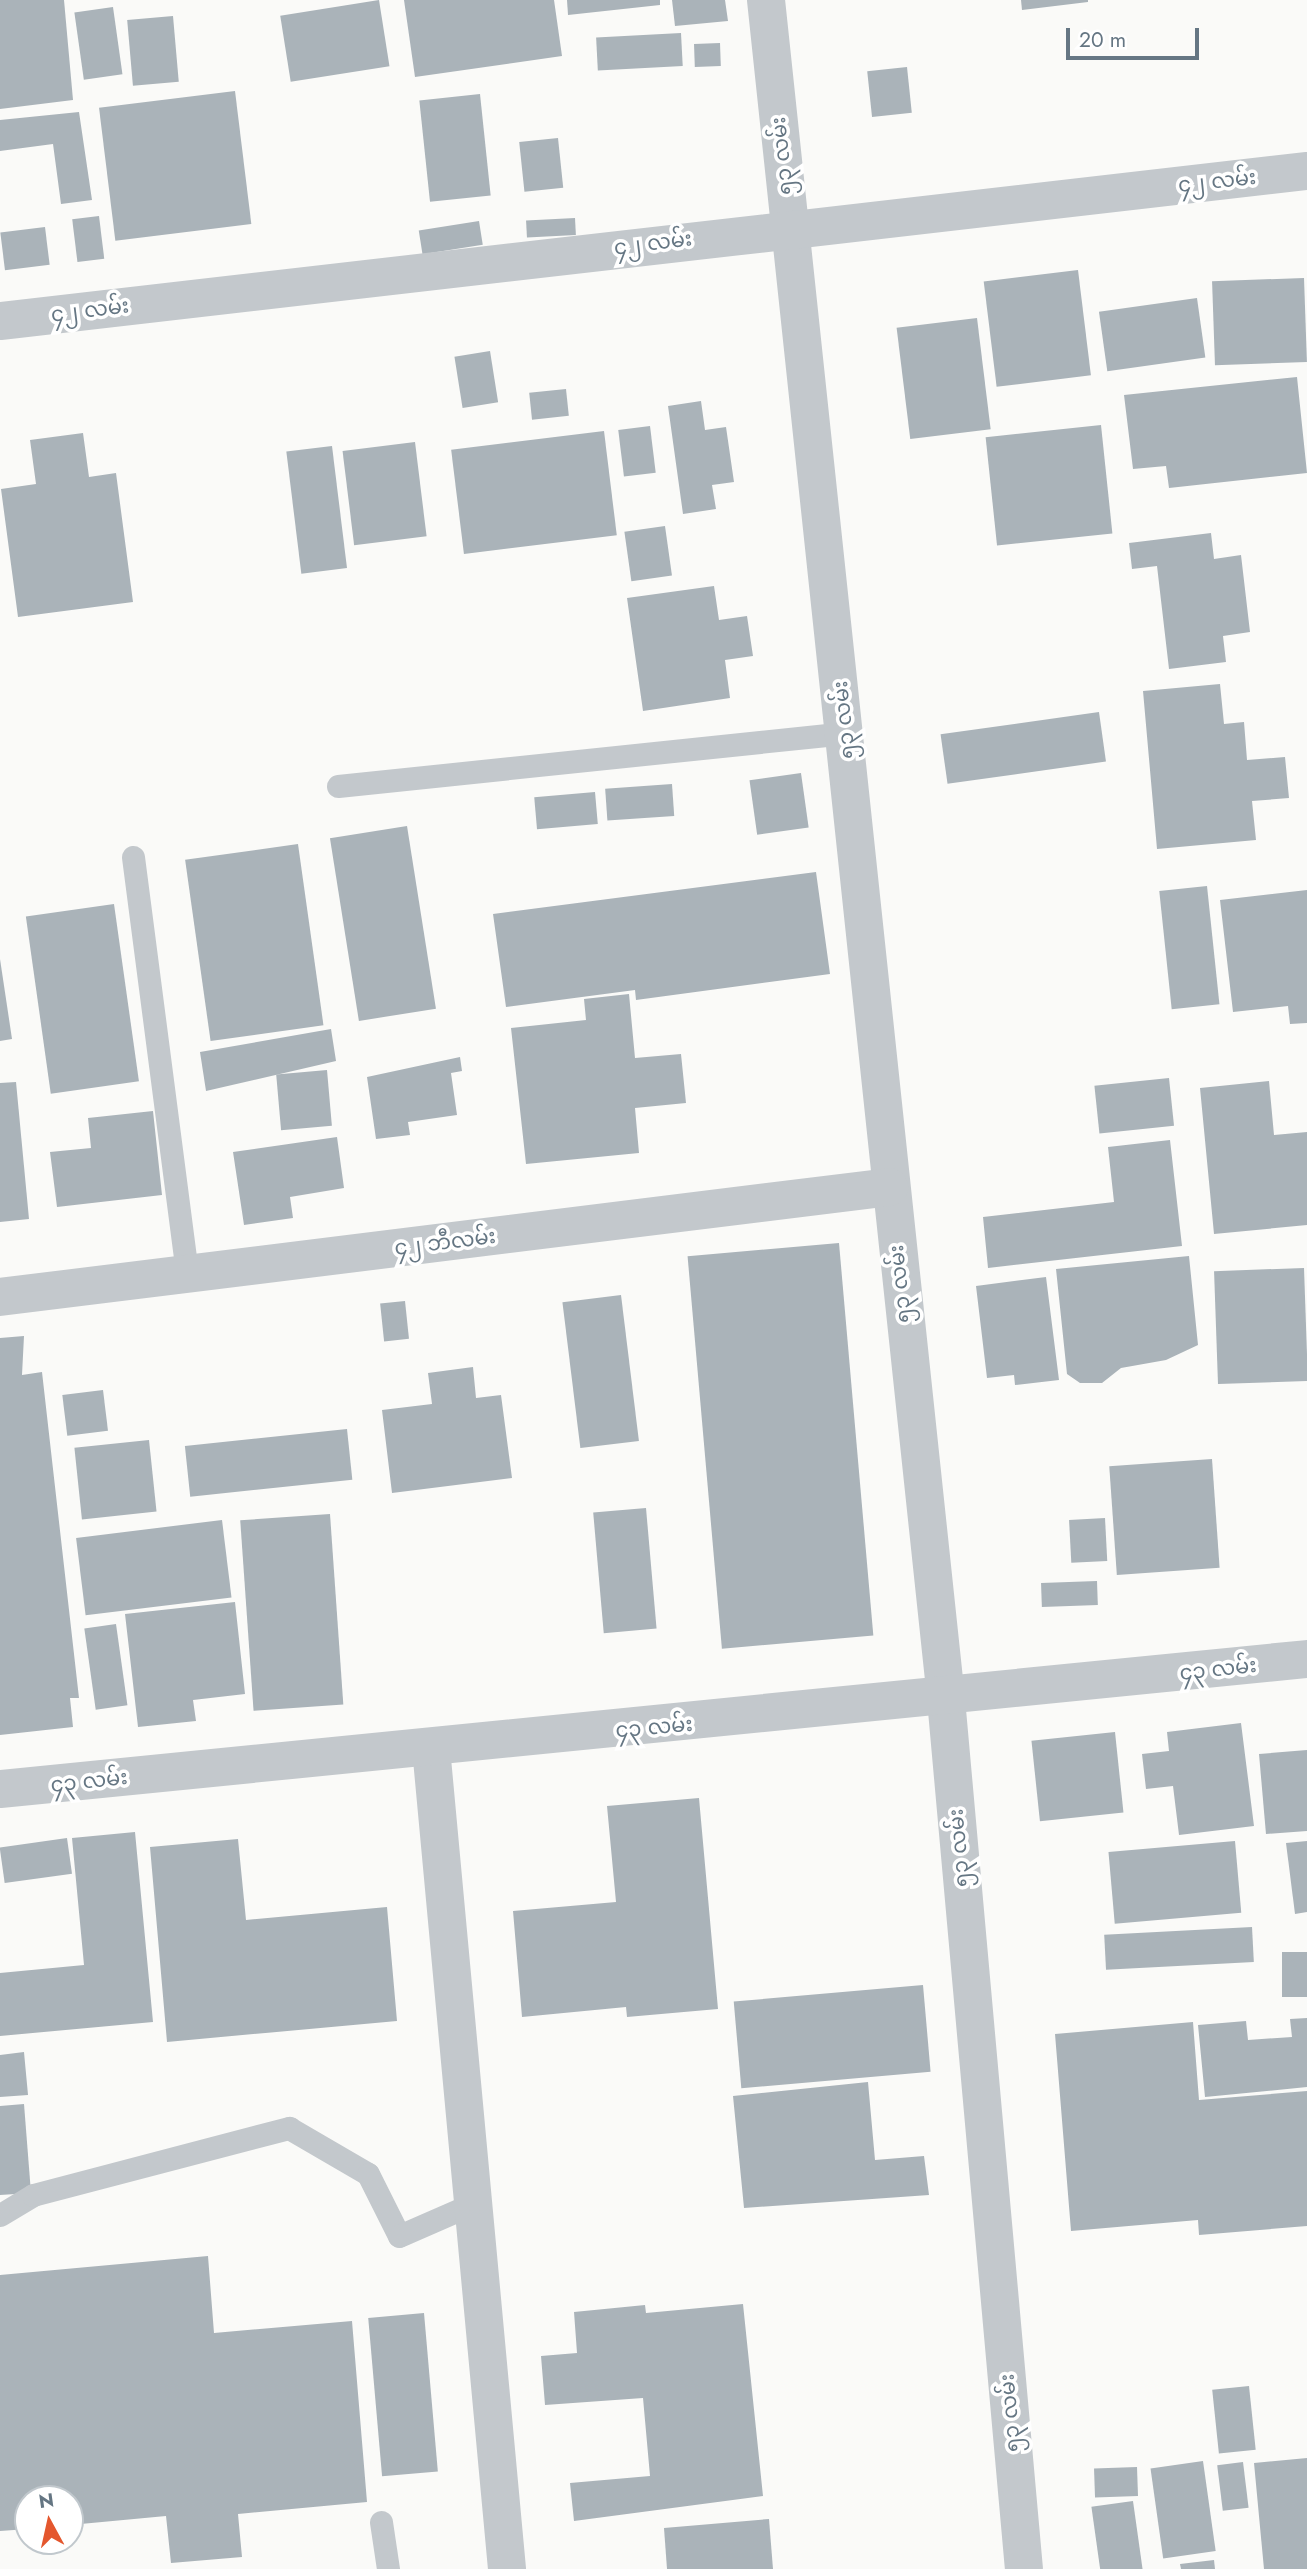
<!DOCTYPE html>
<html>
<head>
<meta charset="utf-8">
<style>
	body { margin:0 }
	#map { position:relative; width:1307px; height:2569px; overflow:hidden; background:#fafaf8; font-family:Jost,"Noto Sans Myanmar",sans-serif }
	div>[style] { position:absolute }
	.building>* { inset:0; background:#aab3b9; transform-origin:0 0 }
	.lane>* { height:23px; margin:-11.5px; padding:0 11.5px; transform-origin:11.5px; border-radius:11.5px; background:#c3c8cc }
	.street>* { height:38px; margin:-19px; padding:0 19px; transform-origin:19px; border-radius:19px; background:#c3c8cc }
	span { translate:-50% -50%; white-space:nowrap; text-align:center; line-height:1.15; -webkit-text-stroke:7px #fff; paint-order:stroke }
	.street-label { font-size:21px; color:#657683 }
	.north { position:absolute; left:14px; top:2485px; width:70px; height:70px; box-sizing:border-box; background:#fff; border:2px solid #c1c8cd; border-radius:50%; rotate:352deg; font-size:19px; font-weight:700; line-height:28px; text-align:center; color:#657683 }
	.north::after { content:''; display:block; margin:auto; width:24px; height:32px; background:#e4572e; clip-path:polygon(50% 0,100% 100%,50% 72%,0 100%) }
	.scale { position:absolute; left:1066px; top:28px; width:133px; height:32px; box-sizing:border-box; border:4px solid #657683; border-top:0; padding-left:9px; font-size:21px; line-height:24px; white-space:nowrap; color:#657683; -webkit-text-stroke:5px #fff; paint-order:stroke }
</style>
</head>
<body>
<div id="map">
	<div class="building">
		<div style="clip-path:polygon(0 0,64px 0,73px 100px,0 109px)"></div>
		<div style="left:379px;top:0;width:67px;height:100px;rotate:81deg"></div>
		<div style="clip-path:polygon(404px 0,554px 0,562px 56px,415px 77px)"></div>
		<div style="clip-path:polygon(567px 0,660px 0,660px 5px,568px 15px)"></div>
		<div style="clip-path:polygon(672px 0,725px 0,728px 21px,675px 26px)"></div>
		<div style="clip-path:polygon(1021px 0,1088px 0,1088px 2px,1022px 10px)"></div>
		<div style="left:113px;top:7px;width:68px;height:39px;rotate:82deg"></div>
		<div style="left:173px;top:16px;width:66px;height:46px;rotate:85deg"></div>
		<div style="left:681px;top:33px;width:33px;height:85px;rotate:87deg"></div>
		<div style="left:720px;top:43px;width:23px;height:26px;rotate:88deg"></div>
		<div style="left:907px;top:67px;width:46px;height:40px;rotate:84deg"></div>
		<div style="left:235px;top:91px;width:134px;height:137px;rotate:83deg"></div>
		<div style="left:480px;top:94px;width:102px;height:61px;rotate:84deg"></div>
		<div style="clip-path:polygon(79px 112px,92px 200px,61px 204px,53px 144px,0 151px,0 120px)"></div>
		<div style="left:558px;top:138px;width:50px;height:39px;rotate:84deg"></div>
		<div style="left:99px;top:216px;width:43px;height:27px;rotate:83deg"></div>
		<div style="left:575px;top:218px;width:17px;height:49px;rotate:87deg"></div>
		<div style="left:479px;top:221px;width:24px;height:61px;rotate:81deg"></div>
		<div style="left:45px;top:227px;width:38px;height:45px;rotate:83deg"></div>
		<div style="left:1078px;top:270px;width:106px;height:95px;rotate:83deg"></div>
		<div style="left:1304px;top:278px;width:84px;height:92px;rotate:88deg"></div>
		<div style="left:1197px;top:298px;width:60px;height:99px;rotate:82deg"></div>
		<div style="left:977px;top:318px;width:112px;height:81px;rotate:83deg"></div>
		<div style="left:490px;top:351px;width:52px;height:36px;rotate:81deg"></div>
		<div style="clip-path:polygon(1297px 377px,1307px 473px,1169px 488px,1166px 466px,1133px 469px,1124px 395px)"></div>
		<div style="left:566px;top:389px;width:27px;height:37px;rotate:84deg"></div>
		<div style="clip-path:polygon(701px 401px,705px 430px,726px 427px,734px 482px,712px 485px,716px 509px,683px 514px,668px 406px)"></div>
		<div style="left:1101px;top:425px;width:109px;height:116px;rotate:84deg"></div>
		<div style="left:650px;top:426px;width:47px;height:32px;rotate:83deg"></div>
		<div style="left:604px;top:431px;width:105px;height:154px;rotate:83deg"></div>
		<div style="clip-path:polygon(83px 433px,89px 477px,116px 473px,133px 602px,18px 617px,1px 489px,36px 484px,30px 440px)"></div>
		<div style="left:415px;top:442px;width:95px;height:73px;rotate:83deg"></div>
		<div style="left:332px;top:446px;width:123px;height:46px;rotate:83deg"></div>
		<div style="left:665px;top:526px;width:50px;height:41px;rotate:82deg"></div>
		<div style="clip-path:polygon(1211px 533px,1214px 559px,1241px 555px,1250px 632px,1223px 636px,1226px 662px,1169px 669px,1157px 566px,1132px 569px,1129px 543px)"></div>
		<div style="clip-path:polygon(714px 586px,719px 620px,747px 616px,753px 656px,725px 660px,730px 698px,643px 711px,627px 598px)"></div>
		<div style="clip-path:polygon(1220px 684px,1224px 724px,1244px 722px,1247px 760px,1285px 757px,1289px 798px,1252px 801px,1256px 840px,1157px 849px,1143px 691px)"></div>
		<div style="left:1099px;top:712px;width:50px;height:160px;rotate:82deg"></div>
		<div style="left:801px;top:773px;width:55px;height:52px;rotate:82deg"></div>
		<div style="left:672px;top:784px;width:32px;height:67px;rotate:86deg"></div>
		<div style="left:595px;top:792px;width:32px;height:61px;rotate:85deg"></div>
		<div style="left:407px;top:826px;width:185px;height:78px;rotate:81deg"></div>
		<div style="left:298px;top:844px;width:183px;height:114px;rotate:82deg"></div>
		<div style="clip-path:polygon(816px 872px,830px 974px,636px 1000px,635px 990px,506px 1007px,493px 914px)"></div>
		<div style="left:1207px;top:886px;width:119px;height:48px;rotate:84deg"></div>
		<div style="clip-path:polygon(1307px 890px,1307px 1023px,1290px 1024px,1288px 1006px,1233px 1012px,1220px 900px)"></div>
		<div style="left:114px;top:904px;width:179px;height:89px;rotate:82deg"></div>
		<div style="clip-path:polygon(0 959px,12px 1039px,0 1041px)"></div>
		<div style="clip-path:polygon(629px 994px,635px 1058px,681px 1054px,686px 1103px,635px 1108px,639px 1153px,526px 1164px,511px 1028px,586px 1020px,584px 999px)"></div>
		<div style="clip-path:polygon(331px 1029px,336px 1061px,206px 1091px,200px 1052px)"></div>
		<div style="clip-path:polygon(460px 1057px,462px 1071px,451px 1073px,457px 1115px,408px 1122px,410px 1135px,376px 1139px,367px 1077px)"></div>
		<div style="left:327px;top:1070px;width:56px;height:51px;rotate:85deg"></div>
		<div style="left:1169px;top:1078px;width:48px;height:75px;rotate:84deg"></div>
		<div style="clip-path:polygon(1269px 1081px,1274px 1135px,1307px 1132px,1307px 1225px,1214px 1234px,1200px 1088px)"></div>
		<div style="clip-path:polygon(16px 1082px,29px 1219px,0 1222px,0 1083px)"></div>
		<div style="clip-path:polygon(153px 1111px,162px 1195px,57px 1207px,50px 1152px,91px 1148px,88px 1118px)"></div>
		<div style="clip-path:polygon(337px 1137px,344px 1188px,290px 1197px,293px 1218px,244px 1225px,233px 1152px)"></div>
		<div style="clip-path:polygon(1170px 1140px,1182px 1246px,988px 1268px,983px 1217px,1114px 1202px,1108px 1147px)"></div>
		<div style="left:839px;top:1243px;width:394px;height:152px;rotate:85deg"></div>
		<div style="clip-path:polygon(1189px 1256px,1198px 1345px,1166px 1360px,1121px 1368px,1102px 1383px,1080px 1383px,1067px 1374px,1056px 1269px)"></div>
		<div style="left:1304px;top:1268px;width:113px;height:90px;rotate:88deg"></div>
		<div style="clip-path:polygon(1046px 1277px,1059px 1380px,1015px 1385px,1014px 1375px,987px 1378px,976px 1286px)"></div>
		<div style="left:621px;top:1295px;width:147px;height:59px;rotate:83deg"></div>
		<div style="left:405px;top:1301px;width:38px;height:25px;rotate:84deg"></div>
		<div style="clip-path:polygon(24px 1336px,22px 1375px,42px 1372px,79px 1698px,70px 1698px,73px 1727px,0 1735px,0 1338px)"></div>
		<div style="clip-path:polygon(473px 1367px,476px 1398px,501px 1395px,512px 1478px,392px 1493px,382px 1410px,432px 1404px,428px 1373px)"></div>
		<div style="left:103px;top:1390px;width:41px;height:41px;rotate:83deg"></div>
		<div style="left:347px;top:1429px;width:51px;height:163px;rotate:84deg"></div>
		<div style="left:149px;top:1440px;width:72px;height:75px;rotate:84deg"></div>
		<div style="left:1212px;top:1459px;width:109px;height:103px;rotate:86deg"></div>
		<div style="left:646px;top:1508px;width:121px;height:53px;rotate:85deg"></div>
		<div style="left:330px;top:1514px;width:191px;height:90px;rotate:86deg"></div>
		<div style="left:1105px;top:1518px;width:43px;height:36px;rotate:87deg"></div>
		<div style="left:222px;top:1520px;width:78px;height:147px;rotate:83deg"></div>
		<div style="left:1097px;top:1581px;width:24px;height:56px;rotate:88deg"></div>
		<div style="clip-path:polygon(235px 1602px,245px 1694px,193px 1700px,196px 1721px,138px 1727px,125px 1614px)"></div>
		<div style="left:116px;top:1624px;width:82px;height:32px;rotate:82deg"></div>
		<div style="clip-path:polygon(1241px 1723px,1254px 1826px,1179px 1835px,1173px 1786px,1146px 1789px,1142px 1754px,1169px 1751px,1167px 1732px)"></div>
		<div style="left:1115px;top:1732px;width:81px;height:84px;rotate:84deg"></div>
		<div style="clip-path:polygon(1307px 1750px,1307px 1831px,1266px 1834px,1259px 1754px)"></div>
		<div style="clip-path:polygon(699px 1798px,718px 2009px,627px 2017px,626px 2007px,522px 2017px,513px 1911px,616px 1902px,607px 1806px)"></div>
		<div style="clip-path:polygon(135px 1832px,153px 2022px,0 2036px,0 1973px,84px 1965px,72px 1838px)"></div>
		<div style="left:67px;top:1838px;width:36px;height:68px;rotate:82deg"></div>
		<div style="clip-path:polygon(238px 1839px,246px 1920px,387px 1907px,397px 2021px,167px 2042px,150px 1847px)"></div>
		<div style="left:1235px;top:1841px;width:72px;height:127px;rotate:85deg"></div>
		<div style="clip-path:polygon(1307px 1841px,1307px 1912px,1295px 1914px,1286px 1843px)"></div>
		<div style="left:1252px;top:1927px;width:35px;height:148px;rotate:87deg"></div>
		<div style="left:1282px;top:1952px;width:25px;height:45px"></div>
		<div style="left:923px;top:1985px;width:87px;height:190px;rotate:85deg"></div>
		<div style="clip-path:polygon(1307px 2018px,1307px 2087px,1205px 2097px,1198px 2025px,1246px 2021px,1248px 2040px,1292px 2037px,1290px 2019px)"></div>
		<div style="clip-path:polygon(1193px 2022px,1199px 2100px,1307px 2091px,1307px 2226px,1199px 2235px,1198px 2220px,1071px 2231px,1055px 2034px)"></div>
		<div style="clip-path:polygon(24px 2052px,28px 2095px,0 2097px,0 2055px)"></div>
		<div style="clip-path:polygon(868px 2082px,875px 2160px,924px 2156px,929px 2195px,744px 2208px,733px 2096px)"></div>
		<div style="clip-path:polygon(24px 2104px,31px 2193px,0 2195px,0 2106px)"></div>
		<div style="clip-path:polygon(208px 2256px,214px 2333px,352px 2321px,367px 2502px,238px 2514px,242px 2557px,171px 2563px,166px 2516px,70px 2525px,70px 2499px,28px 2499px,28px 2529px,0 2531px,0 2275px)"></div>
		<div style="clip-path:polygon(743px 2304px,763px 2496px,574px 2521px,570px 2483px,650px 2476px,643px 2398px,545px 2405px,541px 2356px,577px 2353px,574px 2312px,645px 2305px,646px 2313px)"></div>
		<div style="left:424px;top:2313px;width:159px;height:56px;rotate:85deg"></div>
		<div style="left:1249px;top:2386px;width:64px;height:37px;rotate:84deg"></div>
		<div style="clip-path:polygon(1307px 2458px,1307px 2569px,1264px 2569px,1254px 2463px)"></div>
		<div style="left:1203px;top:2461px;width:91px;height:53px;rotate:82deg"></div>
		<div style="left:1243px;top:2462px;width:46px;height:26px;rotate:83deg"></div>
		<div style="left:1137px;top:2467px;width:29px;height:43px;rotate:88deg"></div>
		<div style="left:1133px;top:2501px;width:69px;height:42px;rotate:82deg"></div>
		<div style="clip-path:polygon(769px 2519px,773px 2569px,667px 2569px,664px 2528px)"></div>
		<div style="clip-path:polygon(1214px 2560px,1215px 2569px,1181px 2569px,1180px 2564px)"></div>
	</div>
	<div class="lane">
		<div style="left:338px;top:786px;width:511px;rotate:-5.96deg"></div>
		<div style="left:133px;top:857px;width:419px;rotate:82.6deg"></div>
		<div style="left:0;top:2215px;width:39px;rotate:-31deg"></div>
		<div style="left:33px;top:2195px;width:265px;rotate:-14.7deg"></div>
		<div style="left:289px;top:2128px;width:91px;rotate:30.2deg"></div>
		<div style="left:368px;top:2174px;width:69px;rotate:63.4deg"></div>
		<div style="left:399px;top:2236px;width:85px;rotate:-23.6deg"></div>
		<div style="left:381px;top:2522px;width:48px;rotate:81.5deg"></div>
	</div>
	<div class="street">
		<div style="left:766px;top:0;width:1709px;rotate:83.95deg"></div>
		<div style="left:946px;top:1699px;width:873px;rotate:84.88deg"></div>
		<div style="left:0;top:321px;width:1316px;rotate:-6.55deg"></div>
		<div style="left:0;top:1297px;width:896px;rotate:-7.05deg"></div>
		<div style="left:431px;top:1748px;width:825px;rotate:84.71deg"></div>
		<div style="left:0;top:1789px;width:1313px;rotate:-5.68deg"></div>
	</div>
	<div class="street-label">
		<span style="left:782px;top:156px;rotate:-96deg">၅၃ လမ်း</span>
		<span style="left:1217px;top:181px;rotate:-6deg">၄၂ လမ်း</span>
		<span style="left:653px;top:243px;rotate:-7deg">၄၂ လမ်း</span>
		<span style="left:90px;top:310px;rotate:-7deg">၄၂ လမ်း</span>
		<span style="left:844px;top:720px;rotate:-96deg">၅၃ လမ်း</span>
		<span style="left:445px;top:1242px;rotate:-7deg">၄၂ ဘီလမ်း</span>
		<span style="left:900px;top:1284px;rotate:-96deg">၅၃ လမ်း</span>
		<span style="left:1218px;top:1669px;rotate:-6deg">၄၃ လမ်း</span>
		<span style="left:654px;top:1727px;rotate:-5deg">၄၃ လမ်း</span>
		<span style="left:89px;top:1781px;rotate:-6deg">၄၃ လမ်း</span>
		<span style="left:959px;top:1848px;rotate:-95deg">၅၃ လမ်း</span>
		<span style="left:1010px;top:2413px;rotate:-95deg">၅၃ လမ်း</span>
	</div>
	<div class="north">N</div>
	<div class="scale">20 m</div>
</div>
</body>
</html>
